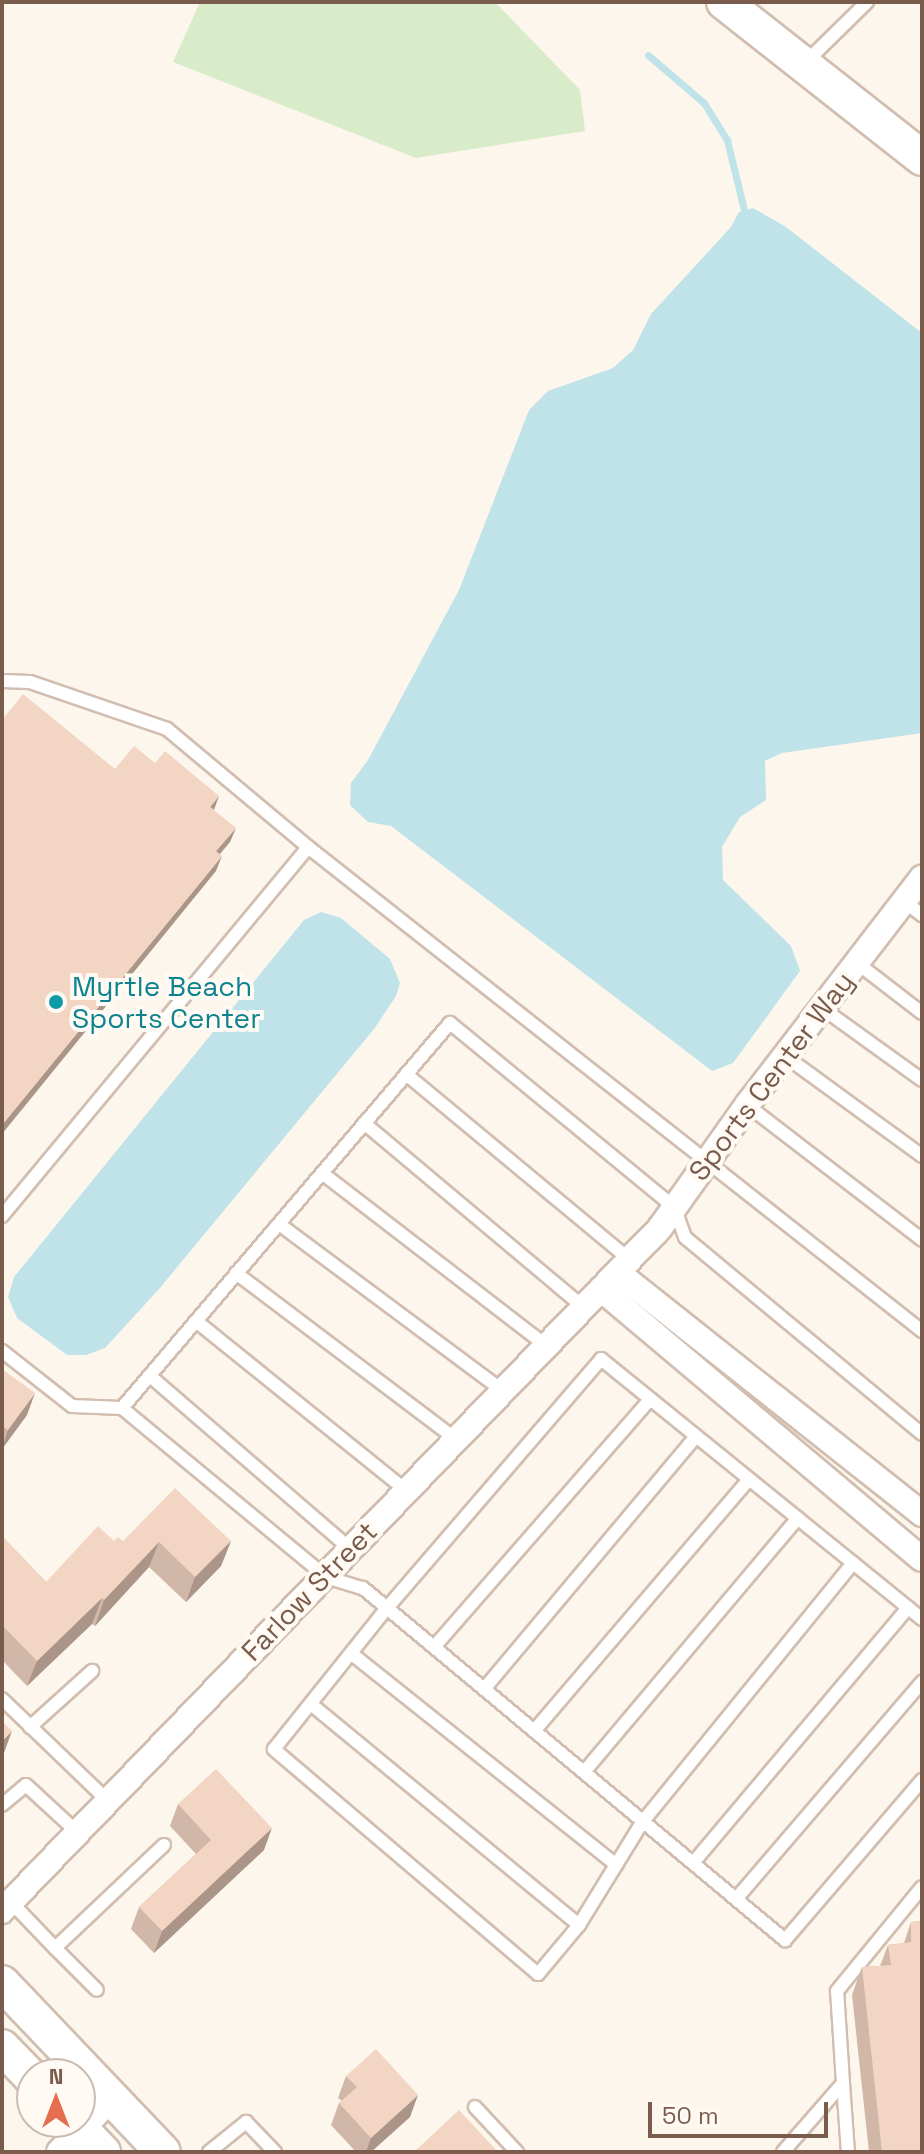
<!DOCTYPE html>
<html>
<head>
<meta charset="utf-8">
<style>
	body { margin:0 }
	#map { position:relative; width:924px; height:2154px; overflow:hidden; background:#fdf6ec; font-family:"Space Grotesk",sans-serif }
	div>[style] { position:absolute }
	.green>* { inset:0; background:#d8ecc9 }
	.water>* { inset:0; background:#bfe3e8 }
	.stream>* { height:7px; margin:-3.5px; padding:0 3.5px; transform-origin:3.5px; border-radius:3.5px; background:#bfe3e8 }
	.roads { filter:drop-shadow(2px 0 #d1beb0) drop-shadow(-2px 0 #d1beb0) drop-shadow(0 2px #d1beb0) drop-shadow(0 -2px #d1beb0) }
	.lane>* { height:12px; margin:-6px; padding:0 6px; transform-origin:6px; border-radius:6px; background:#fff }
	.street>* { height:24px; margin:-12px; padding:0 12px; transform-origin:12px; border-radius:12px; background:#fff }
	.secondary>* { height:34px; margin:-17px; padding:0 17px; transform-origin:17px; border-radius:17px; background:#fff }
	.wall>* { inset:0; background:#d1b7a8 }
	.shaded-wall>* { inset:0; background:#aa9588 }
	.building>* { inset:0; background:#f3d5c3 }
	.dots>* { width:22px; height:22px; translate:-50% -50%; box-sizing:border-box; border:4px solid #fffaf3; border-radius:50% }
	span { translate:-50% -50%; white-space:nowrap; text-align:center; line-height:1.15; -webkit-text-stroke:8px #fffaf3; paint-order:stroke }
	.culture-label { font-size:28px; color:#0d838f }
	.left { translate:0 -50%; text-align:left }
	.street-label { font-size:28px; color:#7a5c4d }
	.frame { position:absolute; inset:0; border:4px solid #7a5c4d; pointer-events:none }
	.north { position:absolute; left:16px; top:2058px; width:80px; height:80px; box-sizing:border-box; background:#fffaf3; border:2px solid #cabbb1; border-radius:50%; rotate:0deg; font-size:22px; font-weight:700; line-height:32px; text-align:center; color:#7a5c4d }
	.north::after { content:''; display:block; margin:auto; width:28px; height:36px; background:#e76f51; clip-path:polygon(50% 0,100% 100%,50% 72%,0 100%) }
	.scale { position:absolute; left:648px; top:2102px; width:180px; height:36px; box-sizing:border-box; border:4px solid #7a5c4d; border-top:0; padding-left:10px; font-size:24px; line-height:28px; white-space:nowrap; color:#7a5c4d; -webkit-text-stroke:6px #fffaf3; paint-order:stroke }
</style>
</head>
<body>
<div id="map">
	<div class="green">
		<div style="clip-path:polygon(200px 2px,495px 2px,580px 90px,585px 131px,416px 158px,173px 62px)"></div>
	</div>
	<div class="water">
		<div style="clip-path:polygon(753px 208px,786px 227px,922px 333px,922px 733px,782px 753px,765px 761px,766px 800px,740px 817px,722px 847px,723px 880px,791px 946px,800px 971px,733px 1063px,712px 1071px,391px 826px,368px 822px,350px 805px,351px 783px,368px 760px,459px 590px,529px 410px,548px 391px,613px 368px,633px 350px,651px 314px,731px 227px,739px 212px)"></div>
		<div style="clip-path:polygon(321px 912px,341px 918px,390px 959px,400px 983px,396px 996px,374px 1029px,159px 1289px,105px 1348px,86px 1355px,67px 1355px,17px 1318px,8px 1297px,14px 1277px,304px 920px)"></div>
	</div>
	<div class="stream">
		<div style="left:648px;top:55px;width:74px;rotate:40.6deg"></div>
		<div style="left:704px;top:103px;width:44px;rotate:58.1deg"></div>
		<div style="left:727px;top:140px;width:80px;rotate:76.3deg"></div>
	</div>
	<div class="roads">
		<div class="lane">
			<div style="left:806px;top:62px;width:86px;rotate:-44.5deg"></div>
			<div style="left:2px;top:681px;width:28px;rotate:2deg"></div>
			<div style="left:30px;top:682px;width:145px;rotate:18.9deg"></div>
			<div style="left:167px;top:729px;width:184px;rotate:39.9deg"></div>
			<div style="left:308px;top:847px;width:782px;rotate:38.25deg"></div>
			<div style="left:904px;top:901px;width:23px;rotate:38deg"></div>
			<div style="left:857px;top:963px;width:82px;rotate:37.6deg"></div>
			<div style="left:822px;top:1008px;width:123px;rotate:35.8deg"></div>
			<div style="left:785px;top:1056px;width:170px;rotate:36.1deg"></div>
			<div style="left:406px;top:1074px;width:291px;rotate:39.7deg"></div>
			<div style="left:747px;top:1105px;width:221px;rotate:37.6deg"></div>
			<div style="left:364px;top:1123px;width:285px;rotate:40deg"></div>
			<div style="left:322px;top:1173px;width:282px;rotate:37.6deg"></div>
			<div style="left:2px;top:1216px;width:479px;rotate:-50.3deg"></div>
			<div style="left:279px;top:1224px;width:278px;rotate:36.7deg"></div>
			<div style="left:236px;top:1273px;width:277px;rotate:37.1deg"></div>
			<div style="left:196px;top:1321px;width:271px;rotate:38.9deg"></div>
			<div style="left:2px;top:1351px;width:89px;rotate:38.2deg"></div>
			<div style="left:72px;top:1406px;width:50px;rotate:2.3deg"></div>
			<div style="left:150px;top:1376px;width:263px;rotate:40.8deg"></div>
			<div style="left:922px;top:1434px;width:308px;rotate:-140.3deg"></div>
			<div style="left:685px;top:1237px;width:32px;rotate:-110deg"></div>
			<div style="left:674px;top:1207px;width:290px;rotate:-140.6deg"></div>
			<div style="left:450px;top:1023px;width:506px;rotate:130.43deg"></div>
			<div style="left:122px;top:1408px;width:265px;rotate:39.6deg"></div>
			<div style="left:326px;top:1577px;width:39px;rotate:17deg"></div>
			<div style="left:363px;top:1588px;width:550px;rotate:39.83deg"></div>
			<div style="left:785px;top:1940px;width:211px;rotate:-49.4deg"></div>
			<div style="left:853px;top:1563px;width:333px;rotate:129.1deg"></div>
			<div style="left:643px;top:1821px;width:122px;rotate:121.6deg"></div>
			<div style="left:579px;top:1925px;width:64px;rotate:129.9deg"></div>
			<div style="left:538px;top:1974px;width:347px;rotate:-139.6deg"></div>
			<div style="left:274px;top:1749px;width:181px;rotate:-51.3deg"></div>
			<div style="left:387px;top:1608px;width:328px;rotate:-49.3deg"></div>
			<div style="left:601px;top:1359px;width:324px;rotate:39deg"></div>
			<div style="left:853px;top:1563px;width:89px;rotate:39.1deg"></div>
			<div style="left:434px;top:1647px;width:329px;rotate:-48.9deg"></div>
			<div style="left:352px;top:1654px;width:338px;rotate:38.6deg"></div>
			<div style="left:484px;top:1689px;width:330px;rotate:-50deg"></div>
			<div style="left:2px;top:1699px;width:147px;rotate:43.9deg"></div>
			<div style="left:312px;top:1705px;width:346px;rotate:39.5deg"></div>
			<div style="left:30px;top:1727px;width:84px;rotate:-42.1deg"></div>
			<div style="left:534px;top:1731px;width:331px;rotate:-49.5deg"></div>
			<div style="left:584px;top:1772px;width:332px;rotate:-49.9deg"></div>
			<div style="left:2px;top:1805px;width:31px;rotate:-40deg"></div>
			<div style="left:26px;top:1785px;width:71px;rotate:42.7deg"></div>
			<div style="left:693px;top:1863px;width:334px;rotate:-49.9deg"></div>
			<div style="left:736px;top:1899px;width:286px;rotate:-49.4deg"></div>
			<div style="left:11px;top:1902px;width:64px;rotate:46.3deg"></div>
			<div style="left:55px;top:1948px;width:150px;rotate:-43.4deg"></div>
			<div style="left:55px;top:1948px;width:59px;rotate:45deg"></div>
			<div style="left:843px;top:2083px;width:69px;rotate:85.9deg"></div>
			<div style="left:475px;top:2107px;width:62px;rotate:47deg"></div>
			<div style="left:209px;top:2152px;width:48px;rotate:-39deg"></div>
			<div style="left:246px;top:2122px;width:42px;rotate:46deg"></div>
			<div style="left:783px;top:2152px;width:91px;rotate:-49deg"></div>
			<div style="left:843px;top:2083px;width:92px;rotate:-93.7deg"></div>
			<div style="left:837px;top:1991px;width:134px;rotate:-50.7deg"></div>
		</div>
		<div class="street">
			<div style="left:618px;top:1273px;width:388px;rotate:38.4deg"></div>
			<div style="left:601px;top:1289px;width:419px;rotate:40.1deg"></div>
			<div style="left:2px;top:1911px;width:948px;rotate:-46.07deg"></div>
			<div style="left:660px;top:1228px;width:151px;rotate:-54.7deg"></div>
			<div style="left:747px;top:1105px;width:287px;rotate:-52.4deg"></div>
			<div style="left:59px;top:2152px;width:76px;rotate:-45.5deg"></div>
		</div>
		<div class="secondary">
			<div style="left:724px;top:2px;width:252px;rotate:38.2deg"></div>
			<div style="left:2px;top:1983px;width:233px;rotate:46.4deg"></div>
			<div style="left:2px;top:2047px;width:43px;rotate:45.9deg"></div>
			<div style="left:74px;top:2122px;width:42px;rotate:46deg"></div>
		</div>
	</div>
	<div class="wall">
		<div style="clip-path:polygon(2px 1369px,27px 1415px,2px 1449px)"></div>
		<div style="clip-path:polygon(2px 1536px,46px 1582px,114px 1541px,231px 1541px,221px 1566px,186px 1602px,149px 1567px,95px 1626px,92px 1624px,27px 1686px,2px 1660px)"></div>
		<div style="clip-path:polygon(178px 1804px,264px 1850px,154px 1953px,131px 1929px,139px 1907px,196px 1854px,170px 1826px)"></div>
		<div style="clip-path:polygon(922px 1919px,922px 2152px,869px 2152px,852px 1995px,862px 1967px,880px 1966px,888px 1945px,904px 1943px,911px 1922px,921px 1921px)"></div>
		<div style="clip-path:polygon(346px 2076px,410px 2117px,371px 2152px,356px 2152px,331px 2125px,339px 2103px,342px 2101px,338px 2098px)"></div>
	</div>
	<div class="shaded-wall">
		<div style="clip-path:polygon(219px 796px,214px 810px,210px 807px)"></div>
		<div style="clip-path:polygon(236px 828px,230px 842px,210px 866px,216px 851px)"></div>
		<div style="clip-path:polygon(222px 856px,216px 871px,2px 1134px,2px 1125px)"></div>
		<div style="clip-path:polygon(35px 1393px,27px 1415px,2px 1449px,8px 1430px)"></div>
		<div style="clip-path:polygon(231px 1541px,221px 1566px,186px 1602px,195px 1577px)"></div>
		<div style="clip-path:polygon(159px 1542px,149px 1567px,95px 1626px,104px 1600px)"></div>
		<div style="clip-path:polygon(102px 1598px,92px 1624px,27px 1686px,37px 1661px)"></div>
		<div style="clip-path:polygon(12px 1731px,4px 1753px,2px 1755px,2px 1741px)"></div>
		<div style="clip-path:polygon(272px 1828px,264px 1850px,154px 1953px,162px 1931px)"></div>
		<div style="clip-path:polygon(418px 2095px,410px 2117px,371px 2152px,366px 2152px,371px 2138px)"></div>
	</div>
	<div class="building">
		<div style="clip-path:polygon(23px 694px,115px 769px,134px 746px,155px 763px,165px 751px,219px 796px,210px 807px,236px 828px,216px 851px,222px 856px,2px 1125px,2px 720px)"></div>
		<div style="clip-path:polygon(2px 1369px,35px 1393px,8px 1430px,2px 1426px)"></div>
		<div style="clip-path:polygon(175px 1488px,231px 1541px,195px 1577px,159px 1542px,104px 1600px,102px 1598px,37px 1661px,2px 1625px,2px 1536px,46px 1582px,98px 1526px,114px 1541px,118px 1537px,123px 1541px)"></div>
		<div style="clip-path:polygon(2px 1721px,12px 1731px,2px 1741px)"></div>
		<div style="clip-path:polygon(216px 1769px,272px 1828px,162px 1931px,139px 1907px,211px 1840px,178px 1804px)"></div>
		<div style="clip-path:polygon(922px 1921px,922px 2152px,882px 2152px,862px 1967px,891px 1965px,888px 1945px,911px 1942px,911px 1922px)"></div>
		<div style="clip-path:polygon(376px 2049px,418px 2095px,371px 2138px,339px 2103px,357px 2087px,346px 2076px)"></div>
		<div style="clip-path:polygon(459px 2110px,498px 2152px,414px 2152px)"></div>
	</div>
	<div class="dots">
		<div style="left:56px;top:1002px;background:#0f9aa8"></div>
	</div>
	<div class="culture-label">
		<span class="left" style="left:72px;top:1002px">Myrtle Beach<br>Sports Center</span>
	</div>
	<div class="street-label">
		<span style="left:771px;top:1076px;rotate:-53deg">Sports Center Way</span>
		<span style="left:309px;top:1591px;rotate:-46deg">Farlow Street</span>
	</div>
	<div class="frame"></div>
	<div class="north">N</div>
	<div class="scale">50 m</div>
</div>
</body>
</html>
